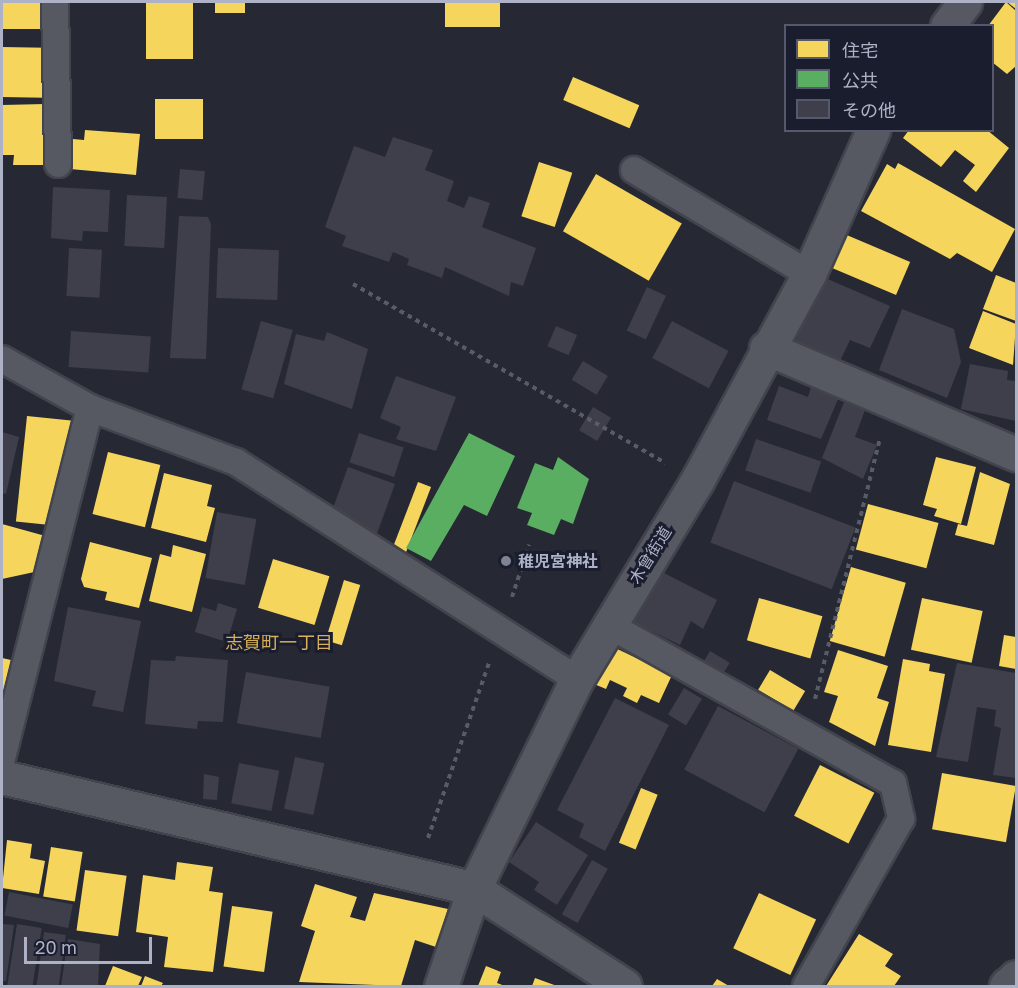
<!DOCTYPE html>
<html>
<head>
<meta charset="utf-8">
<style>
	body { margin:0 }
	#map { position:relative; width:1018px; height:988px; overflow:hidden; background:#262834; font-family:"Golos Text","Noto Sans JP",sans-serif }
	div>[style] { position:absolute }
	.homes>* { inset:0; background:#f6d55c; transform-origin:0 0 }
	.public>* { inset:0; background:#5aae61 }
	.building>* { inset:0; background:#3e3f4a; transform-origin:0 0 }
	.path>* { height:4px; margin-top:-2px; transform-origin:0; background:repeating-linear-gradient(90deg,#585c66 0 4.5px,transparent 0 9px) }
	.roads { filter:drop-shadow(2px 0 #42444d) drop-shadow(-2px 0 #42444d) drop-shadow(0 2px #42444d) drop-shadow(0 -2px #42444d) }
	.service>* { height:26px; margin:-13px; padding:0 13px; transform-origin:13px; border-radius:13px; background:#565862 }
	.minor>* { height:33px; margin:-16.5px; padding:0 16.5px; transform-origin:16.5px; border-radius:16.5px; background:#565862 }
	.secondary>* { height:33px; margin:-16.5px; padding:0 16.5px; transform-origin:16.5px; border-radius:16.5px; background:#545660 }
	.dots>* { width:16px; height:16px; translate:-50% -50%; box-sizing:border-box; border:3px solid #191d2e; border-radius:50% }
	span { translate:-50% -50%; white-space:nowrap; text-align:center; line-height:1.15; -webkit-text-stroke:6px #191d2e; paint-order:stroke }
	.street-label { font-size:16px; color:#aeb2c6 }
	.poi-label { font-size:16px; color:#aeb2c6; font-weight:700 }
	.left { translate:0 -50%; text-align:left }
	.neighbourhood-label { font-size:18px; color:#d8af58 }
	.frame { position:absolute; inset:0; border:3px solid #aeb2c6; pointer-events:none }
	.legend { position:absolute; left:784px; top:24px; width:210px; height:108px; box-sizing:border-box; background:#191d2e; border:2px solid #55596b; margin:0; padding:8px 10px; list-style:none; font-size:18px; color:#aeb2c6 }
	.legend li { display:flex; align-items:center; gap:12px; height:30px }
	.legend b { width:30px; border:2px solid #55596b }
	.scale { position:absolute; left:24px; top:937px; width:128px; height:27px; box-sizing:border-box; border:3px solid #aeb2c6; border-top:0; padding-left:8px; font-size:18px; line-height:21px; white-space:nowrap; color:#aeb2c6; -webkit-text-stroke:4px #191d2e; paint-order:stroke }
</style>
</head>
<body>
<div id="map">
	<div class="homes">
		<div style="left:2px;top:2px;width:43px;height:27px"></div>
		<div style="left:146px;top:2px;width:47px;height:57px"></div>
		<div style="left:215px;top:2px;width:30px;height:11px"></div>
		<div style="left:445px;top:2px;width:55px;height:25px"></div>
		<div style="clip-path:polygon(1006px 2px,1016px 11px,1016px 66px,1007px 74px,992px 62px,992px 26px,988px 26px)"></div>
		<div style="clip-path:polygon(1007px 2px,1016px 2px,1016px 9px)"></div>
		<div style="left:2px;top:47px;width:44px;height:50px;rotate:1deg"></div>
		<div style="left:573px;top:77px;width:72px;height:25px;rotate:23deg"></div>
		<div style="left:155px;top:99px;width:48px;height:40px"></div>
		<div style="clip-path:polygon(45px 104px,45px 165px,13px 165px,14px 155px,2px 155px,2px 105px)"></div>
		<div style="clip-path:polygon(85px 130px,140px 134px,136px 175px,70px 169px,73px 139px,84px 140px)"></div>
		<div style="clip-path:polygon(909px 130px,987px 130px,1009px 148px,976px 192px,963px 181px,975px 165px,955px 150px,941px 167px,903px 138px)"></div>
		<div style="left:539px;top:162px;width:35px;height:57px;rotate:18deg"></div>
		<div style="clip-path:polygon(898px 163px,1015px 229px,992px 272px,957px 253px,950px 259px,861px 211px,887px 164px,895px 169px)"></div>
		<div style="left:596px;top:174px;width:99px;height:66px;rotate:30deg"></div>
		<div style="left:842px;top:233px;width:74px;height:36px;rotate:23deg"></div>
		<div style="clip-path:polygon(996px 275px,1016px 283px,1016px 321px,983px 309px)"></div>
		<div style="clip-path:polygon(983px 311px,1016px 324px,1013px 365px,969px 348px)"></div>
		<div style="left:27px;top:416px;width:49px;height:106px;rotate:6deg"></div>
		<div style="left:108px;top:452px;width:54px;height:64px;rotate:14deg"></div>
		<div style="clip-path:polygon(936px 457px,976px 467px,961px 524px,934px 516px,937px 509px,923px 505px)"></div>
		<div style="clip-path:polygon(980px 472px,1010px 484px,994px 545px,955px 535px,958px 524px,967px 526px)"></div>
		<div style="clip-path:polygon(164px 473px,212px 485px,207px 506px,215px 508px,206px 542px,151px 528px)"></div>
		<div style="left:418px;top:482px;width:14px;height:78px;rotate:21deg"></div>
		<div style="left:868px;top:504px;width:73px;height:47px;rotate:15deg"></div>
		<div style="clip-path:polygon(2px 524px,49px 537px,39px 571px,2px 579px)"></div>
		<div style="clip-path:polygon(90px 542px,152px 558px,139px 608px,105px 600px,107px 592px,84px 587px,81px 579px)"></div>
		<div style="clip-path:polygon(173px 545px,206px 554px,192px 612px,149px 601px,160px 554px,171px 557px)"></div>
		<div style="left:273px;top:559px;width:59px;height:51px;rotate:17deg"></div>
		<div style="left:851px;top:567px;width:57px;height:77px;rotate:16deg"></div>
		<div style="left:344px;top:580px;width:17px;height:63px;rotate:17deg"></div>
		<div style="left:759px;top:598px;width:66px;height:44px;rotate:16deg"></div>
		<div style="left:922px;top:598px;width:62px;height:53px;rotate:12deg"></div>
		<div style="clip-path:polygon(1004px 635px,1016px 637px,1016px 669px,999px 666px)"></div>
		<div style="clip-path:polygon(611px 646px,672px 675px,659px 703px,641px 695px,637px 703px,623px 696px,627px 688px,610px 680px,606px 689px,594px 684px)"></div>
		<div style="clip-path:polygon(838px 650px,888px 666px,877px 698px,889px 702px,875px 746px,829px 722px,838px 696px,824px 692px)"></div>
		<div style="clip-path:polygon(2px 658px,11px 660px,8px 675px,18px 677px,11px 707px,2px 705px)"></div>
		<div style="clip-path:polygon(903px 659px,930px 664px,929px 671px,945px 674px,931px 752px,888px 745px)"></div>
		<div style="left:770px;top:670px;width:41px;height:23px;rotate:31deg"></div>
		<div style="left:820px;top:765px;width:61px;height:57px;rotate:27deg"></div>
		<div style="left:942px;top:773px;width:75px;height:57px;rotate:10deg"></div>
		<div style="left:641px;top:788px;width:18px;height:59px;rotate:22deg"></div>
		<div style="clip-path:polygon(7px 840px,32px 844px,30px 858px,45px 861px,39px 894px,2px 888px)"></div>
		<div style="left:51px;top:847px;width:32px;height:50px;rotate:9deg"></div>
		<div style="clip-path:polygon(177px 862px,213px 867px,209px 891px,223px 893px,213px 972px,164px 967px,168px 937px,136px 932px,143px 875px,175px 880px)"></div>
		<div style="left:85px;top:870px;width:42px;height:61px;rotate:8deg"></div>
		<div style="clip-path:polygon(315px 884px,357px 897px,350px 917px,365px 921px,374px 893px,448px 909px,436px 947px,415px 940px,401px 986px,299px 982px,315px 931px,301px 926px)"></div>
		<div style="left:759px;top:893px;width:63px;height:61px;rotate:25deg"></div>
		<div style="left:232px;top:906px;width:41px;height:61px;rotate:8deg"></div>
		<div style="clip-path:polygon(859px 934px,893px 954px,885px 966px,901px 976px,894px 986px,826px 986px)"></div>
		<div style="clip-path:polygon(113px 966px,142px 977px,138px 986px,105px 986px)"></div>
		<div style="clip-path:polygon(486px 966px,501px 972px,497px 983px,505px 986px,478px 986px)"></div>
		<div style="clip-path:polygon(145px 976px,163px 983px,161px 986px,141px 986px)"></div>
		<div style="clip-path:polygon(535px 978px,557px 986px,532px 986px)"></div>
		<div style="clip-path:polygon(717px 979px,729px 986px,712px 986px)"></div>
	</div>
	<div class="public">
		<div style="clip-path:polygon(469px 433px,515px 456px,487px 516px,464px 505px,431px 561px,406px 548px)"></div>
		<div style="clip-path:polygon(558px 457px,589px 479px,573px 524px,561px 519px,554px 535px,527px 525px,532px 513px,517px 508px,535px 463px,553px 470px)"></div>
	</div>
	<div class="building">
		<div style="clip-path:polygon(393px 137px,433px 150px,425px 170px,454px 181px,447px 201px,464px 208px,469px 196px,490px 203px,482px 227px,536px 248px,523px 286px,511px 282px,509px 296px,445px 267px,442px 278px,407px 265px,409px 259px,393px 252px,389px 262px,342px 246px,346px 236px,325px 227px,354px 146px,385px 157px)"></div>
		<div style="left:180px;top:169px;width:25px;height:29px;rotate:5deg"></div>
		<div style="clip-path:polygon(53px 187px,110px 190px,108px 232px,83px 231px,82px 241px,51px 238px)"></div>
		<div style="left:127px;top:195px;width:40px;height:51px;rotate:3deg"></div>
		<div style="clip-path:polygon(179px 216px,208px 217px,211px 224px,206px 359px,170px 358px)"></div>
		<div style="left:69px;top:248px;width:33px;height:48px;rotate:3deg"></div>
		<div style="left:218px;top:248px;width:61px;height:50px;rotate:2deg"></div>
		<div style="clip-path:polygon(823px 277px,890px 306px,870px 348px,850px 340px,840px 361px,795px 342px)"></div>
		<div style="left:647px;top:287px;width:21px;height:48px;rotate:25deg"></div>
		<div style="clip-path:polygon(902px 309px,954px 329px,961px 362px,947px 398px,879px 370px)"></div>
		<div style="left:261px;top:321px;width:33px;height:71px;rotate:16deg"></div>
		<div style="left:672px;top:321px;width:64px;height:42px;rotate:28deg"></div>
		<div style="left:556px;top:326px;width:23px;height:22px;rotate:23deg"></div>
		<div style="left:71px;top:331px;width:80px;height:36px;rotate:4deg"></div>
		<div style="clip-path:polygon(327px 332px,368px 349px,352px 409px,284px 384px,296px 334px,324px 341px)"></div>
		<div style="left:583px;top:361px;width:29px;height:22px;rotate:31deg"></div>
		<div style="clip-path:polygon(970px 364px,1008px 371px,1007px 380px,1016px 381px,1016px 421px,961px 409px)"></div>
		<div style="clip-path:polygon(396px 376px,456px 397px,436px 451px,396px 439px,401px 427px,380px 418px)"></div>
		<div style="clip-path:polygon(779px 386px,808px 397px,811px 387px,839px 397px,821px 439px,767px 420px)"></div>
		<div style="clip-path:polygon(844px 402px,865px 410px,855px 437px,877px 445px,863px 479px,822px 458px)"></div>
		<div style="left:593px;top:407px;width:21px;height:27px;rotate:31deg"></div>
		<div style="clip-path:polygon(2px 432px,19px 437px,6px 494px,2px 493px)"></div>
		<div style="left:359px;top:433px;width:47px;height:31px;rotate:18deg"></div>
		<div style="left:756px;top:439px;width:69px;height:33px;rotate:19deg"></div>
		<div style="left:348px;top:467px;width:50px;height:53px;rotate:20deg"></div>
		<div style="left:734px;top:481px;width:130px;height:66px;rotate:21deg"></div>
		<div style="left:217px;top:512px;width:40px;height:67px;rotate:10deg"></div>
		<div style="clip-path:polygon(656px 569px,717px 600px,703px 629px,691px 621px,680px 645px,629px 620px)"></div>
		<div style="clip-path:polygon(218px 603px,237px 609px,227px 642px,195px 632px,202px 607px,216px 611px)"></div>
		<div style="clip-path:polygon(68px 607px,141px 621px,123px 712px,92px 706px,96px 691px,54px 681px)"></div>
		<div style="left:710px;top:651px;width:23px;height:15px;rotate:31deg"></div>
		<div style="clip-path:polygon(176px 656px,228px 660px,223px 722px,198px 721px,197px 729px,145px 724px,151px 660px,175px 661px)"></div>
		<div style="clip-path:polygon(957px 663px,1016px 673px,1016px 778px,993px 775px,1001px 728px,994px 726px,996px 710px,977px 707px,968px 762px,936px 757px)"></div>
		<div style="left:246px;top:672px;width:85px;height:52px;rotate:10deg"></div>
		<div style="left:684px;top:688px;width:21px;height:31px;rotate:31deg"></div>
		<div style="clip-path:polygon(615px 698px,669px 725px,605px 851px,579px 837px,584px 824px,557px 810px)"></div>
		<div style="left:718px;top:706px;width:91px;height:72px;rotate:28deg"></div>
		<div style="left:295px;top:757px;width:30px;height:53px;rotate:12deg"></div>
		<div style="left:239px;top:763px;width:41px;height:41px;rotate:11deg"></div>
		<div style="clip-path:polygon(204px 774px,219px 777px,217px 800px,203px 799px)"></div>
		<div style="clip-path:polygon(536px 822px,588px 855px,557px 905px,534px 890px,539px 882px,509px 862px)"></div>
		<div style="left:592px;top:860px;width:18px;height:62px;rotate:29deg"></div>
		<div style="left:9px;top:892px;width:65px;height:24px;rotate:11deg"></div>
		<div style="clip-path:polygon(2px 924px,14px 925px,6px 981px,2px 981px)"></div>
		<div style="left:17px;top:924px;width:25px;height:63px;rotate:9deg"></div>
		<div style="left:44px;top:932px;width:22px;height:55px;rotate:8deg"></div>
		<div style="clip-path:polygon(68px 939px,100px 944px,98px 986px,61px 986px)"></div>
	</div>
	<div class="path">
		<div style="left:353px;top:284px;width:360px;rotate:29.8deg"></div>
		<div style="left:512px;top:597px;width:55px;rotate:-71.9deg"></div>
		<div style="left:815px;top:699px;width:268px;rotate:-76deg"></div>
		<div style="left:428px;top:838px;width:185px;rotate:-70.8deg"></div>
	</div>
	<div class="roads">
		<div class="service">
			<div style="left:55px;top:2px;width:162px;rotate:88.9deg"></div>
			<div style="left:634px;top:170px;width:204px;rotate:30.7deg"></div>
			<div style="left:2px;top:359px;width:101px;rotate:29.1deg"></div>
			<div style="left:90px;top:408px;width:156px;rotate:20.3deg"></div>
			<div style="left:236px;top:462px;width:404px;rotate:32.5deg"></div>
			<div style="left:607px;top:624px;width:327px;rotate:29.1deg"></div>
			<div style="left:893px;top:783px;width:37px;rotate:77deg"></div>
			<div style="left:901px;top:819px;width:192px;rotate:119.6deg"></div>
			<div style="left:2px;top:758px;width:361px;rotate:-75.9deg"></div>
		</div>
		<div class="minor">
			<div style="left:947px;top:26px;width:30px;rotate:-53deg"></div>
			<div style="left:766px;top:348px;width:272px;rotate:23deg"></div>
			<div style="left:2px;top:777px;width:485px;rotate:13.3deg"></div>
			<div style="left:474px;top:889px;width:179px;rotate:32.7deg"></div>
			<div style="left:441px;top:986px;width:102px;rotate:-71.2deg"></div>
			<div style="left:474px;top:889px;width:234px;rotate:-63.9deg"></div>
			<div style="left:577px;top:679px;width:232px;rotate:-58.8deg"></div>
			<div style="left:697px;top:481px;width:235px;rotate:-61.6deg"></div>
			<div style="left:809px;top:274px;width:158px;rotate:-66deg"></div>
		</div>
		<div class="secondary">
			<div style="left:1006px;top:986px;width:13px;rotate:-42deg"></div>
		</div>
	</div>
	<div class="dots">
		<div style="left:506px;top:561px;background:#7e8293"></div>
	</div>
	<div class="street-label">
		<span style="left:650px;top:555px;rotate:-58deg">木曾街道</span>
	</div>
	<div class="poi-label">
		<span class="left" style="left:518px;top:561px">稚児宮神社</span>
	</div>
	<div class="neighbourhood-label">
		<span style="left:279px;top:642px">志賀町一丁目</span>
	</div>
	<div class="frame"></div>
	<ul class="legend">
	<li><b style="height:16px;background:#f6d55c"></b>住宅</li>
	<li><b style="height:16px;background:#5aae61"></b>公共</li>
	<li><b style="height:16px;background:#3e3f4a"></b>その他</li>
	</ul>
	<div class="scale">20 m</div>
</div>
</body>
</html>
